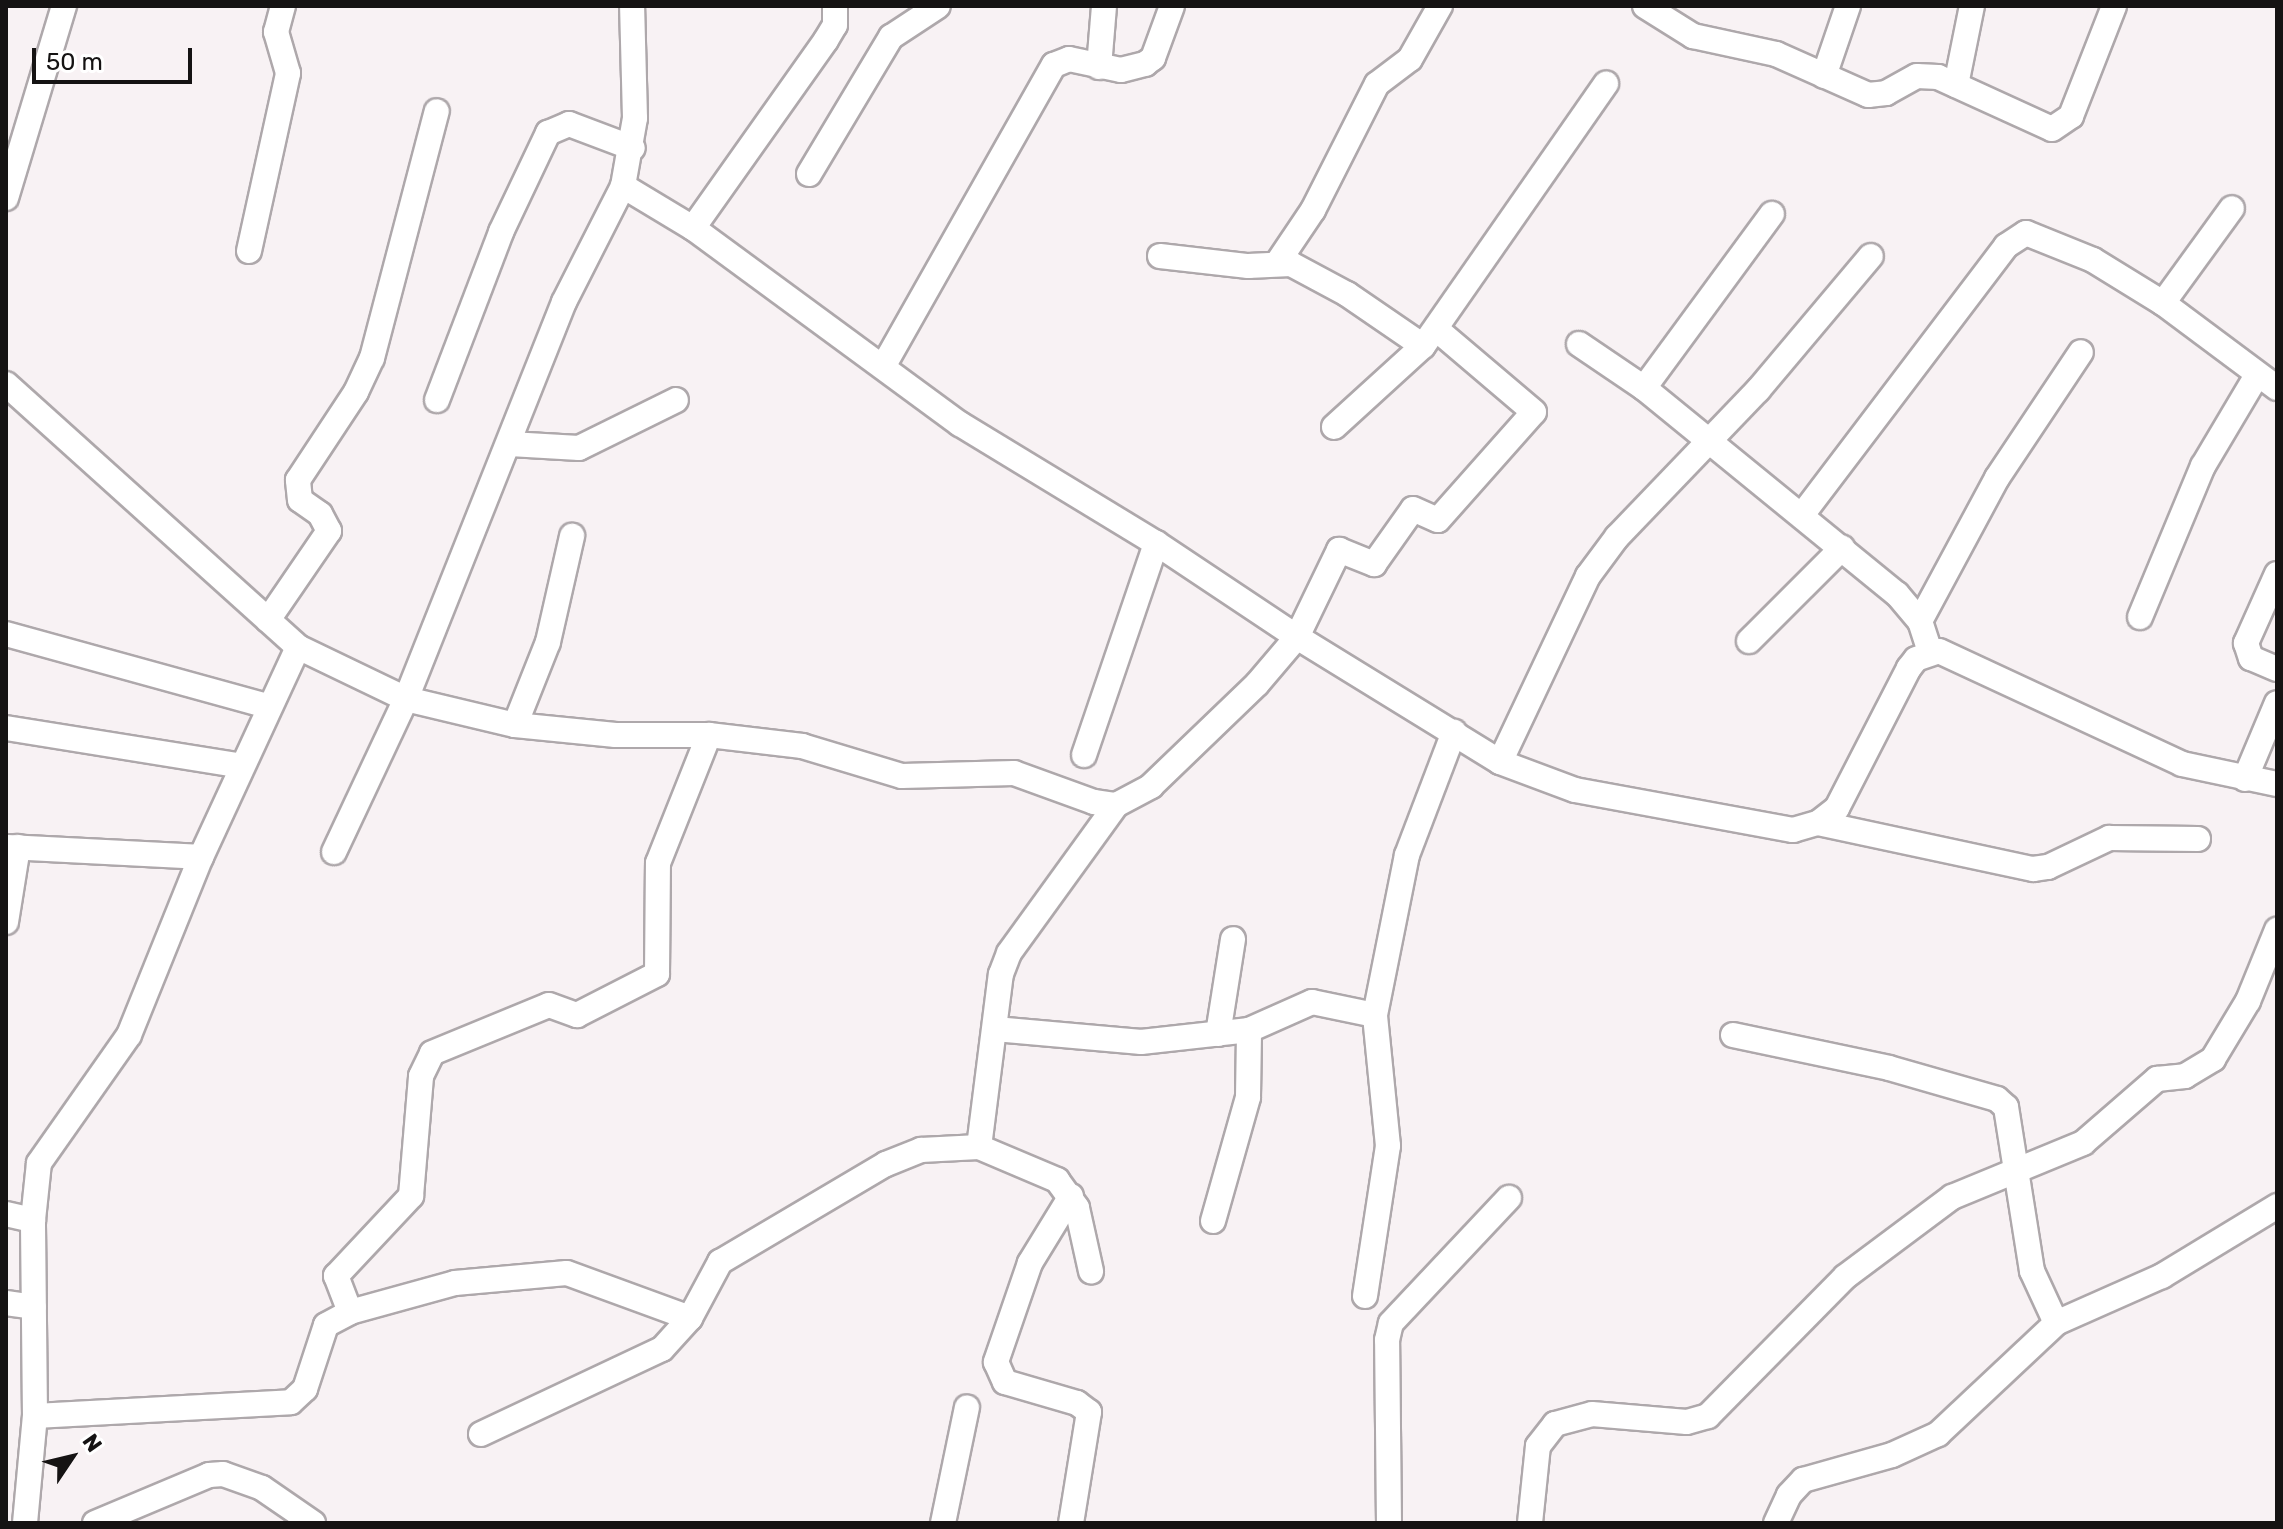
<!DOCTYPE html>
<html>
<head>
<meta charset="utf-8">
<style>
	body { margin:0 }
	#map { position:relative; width:2283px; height:1529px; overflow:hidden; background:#f8f2f4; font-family:Rubik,sans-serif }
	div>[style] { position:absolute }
	.roads { filter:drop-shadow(2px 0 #aea8ab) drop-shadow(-2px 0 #aea8ab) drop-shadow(0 2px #aea8ab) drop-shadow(0 -2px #aea8ab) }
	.minor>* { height:24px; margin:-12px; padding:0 12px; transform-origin:12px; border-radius:12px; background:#fff }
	span { translate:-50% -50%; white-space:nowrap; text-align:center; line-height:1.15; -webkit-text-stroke:7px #fff; paint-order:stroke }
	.frame { position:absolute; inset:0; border:8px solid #151313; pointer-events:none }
	.north { position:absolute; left:32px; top:1417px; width:80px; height:80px; -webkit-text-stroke:6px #fff; paint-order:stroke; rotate:55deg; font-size:22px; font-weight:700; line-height:32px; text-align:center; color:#151313 }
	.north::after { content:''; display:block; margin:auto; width:28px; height:36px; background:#151313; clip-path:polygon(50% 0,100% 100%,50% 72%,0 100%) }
	.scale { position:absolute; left:32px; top:48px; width:160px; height:36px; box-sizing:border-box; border:4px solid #151313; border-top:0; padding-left:10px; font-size:24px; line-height:28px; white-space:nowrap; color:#151313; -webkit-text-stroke:6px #fff; paint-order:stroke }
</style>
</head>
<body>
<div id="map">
	<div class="roads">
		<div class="minor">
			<div style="left:1645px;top:6px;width:57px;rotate:32deg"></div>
			<div style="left:1693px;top:36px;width:85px;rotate:12.2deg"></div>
			<div style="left:1776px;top:54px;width:101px;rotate:24deg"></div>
			<div style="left:1868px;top:95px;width:18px;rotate:-6deg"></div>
			<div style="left:1886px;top:93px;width:35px;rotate:-29deg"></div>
			<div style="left:1917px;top:76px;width:21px;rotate:3deg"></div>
			<div style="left:1938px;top:77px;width:125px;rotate:24.5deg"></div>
			<div style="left:2052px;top:129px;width:23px;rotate:-34deg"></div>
			<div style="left:2071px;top:116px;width:118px;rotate:-68.6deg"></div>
			<div style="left:1099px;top:67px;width:61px;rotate:-85.3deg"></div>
			<div style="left:1824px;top:76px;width:74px;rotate:-71.1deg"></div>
			<div style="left:1956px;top:85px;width:81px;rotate:-78.6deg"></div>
			<div style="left:809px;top:174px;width:160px;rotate:-59.1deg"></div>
			<div style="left:891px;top:37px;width:56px;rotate:-33.4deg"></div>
			<div style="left:623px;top:186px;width:82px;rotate:31deg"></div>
			<div style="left:693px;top:228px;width:331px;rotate:36.3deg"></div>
			<div style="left:960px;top:424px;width:229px;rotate:31.3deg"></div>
			<div style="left:1156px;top:543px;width:169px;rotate:33.7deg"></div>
			<div style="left:1297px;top:637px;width:97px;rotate:-64.2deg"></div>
			<div style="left:1339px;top:550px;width:38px;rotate:22deg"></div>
			<div style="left:1374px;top:564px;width:67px;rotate:-54.7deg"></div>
			<div style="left:1413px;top:509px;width:27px;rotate:24deg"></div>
			<div style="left:1438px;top:520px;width:144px;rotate:-48.4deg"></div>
			<div style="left:1534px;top:412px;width:128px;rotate:-139.7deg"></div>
			<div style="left:6px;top:198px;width:201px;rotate:-73.2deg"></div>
			<div style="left:693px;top:228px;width:230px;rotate:-54.7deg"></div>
			<div style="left:826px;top:40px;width:17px;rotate:-59deg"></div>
			<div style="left:835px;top:25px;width:19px;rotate:-90deg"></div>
			<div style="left:249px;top:251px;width:182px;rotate:-77.6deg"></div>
			<div style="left:288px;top:73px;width:43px;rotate:-106.3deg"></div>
			<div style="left:276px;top:32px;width:27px;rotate:-75deg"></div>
			<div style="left:1160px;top:256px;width:89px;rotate:6.5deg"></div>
			<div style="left:1248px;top:266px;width:43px;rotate:-2.7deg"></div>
			<div style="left:1291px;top:264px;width:64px;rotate:28.2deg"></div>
			<div style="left:1347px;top:294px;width:92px;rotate:34.4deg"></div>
			<div style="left:1278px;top:262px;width:63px;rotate:-56.1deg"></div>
			<div style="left:1313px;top:210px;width:141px;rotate:-63.1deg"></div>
			<div style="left:1377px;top:84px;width:41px;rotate:-37.1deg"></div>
			<div style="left:1410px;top:59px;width:61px;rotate:-60.5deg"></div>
			<div style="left:2163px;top:303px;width:117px;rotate:-54deg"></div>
			<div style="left:1579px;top:344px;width:78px;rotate:34.1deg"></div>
			<div style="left:1644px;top:388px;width:326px;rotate:39.2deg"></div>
			<div style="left:1897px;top:594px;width:35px;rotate:50deg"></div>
			<div style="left:1920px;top:621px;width:32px;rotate:72deg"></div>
			<div style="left:884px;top:365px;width:345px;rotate:-60.5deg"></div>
			<div style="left:1054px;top:65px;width:16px;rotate:-22deg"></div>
			<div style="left:1069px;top:59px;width:53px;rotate:11.9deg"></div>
			<div style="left:1121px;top:70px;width:25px;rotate:-14deg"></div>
			<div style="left:1145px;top:64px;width:10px;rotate:-37deg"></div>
			<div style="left:1153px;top:58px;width:55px;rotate:-69.9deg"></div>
			<div style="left:6px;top:384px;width:393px;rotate:42deg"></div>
			<div style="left:298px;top:647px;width:120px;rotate:25.7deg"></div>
			<div style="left:406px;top:699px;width:112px;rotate:13.4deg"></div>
			<div style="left:515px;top:725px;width:101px;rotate:5.7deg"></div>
			<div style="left:616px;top:735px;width:93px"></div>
			<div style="left:709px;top:735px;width:94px;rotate:6.7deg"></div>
			<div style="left:802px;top:746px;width:104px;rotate:16.7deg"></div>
			<div style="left:902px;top:776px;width:112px;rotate:-1.5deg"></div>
			<div style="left:1014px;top:773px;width:85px;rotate:19.9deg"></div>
			<div style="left:1094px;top:802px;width:22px;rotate:8deg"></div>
			<div style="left:1116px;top:805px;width:40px;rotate:-28deg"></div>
			<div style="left:1151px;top:786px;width:147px;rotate:-43.9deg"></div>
			<div style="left:1257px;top:684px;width:62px;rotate:-49.6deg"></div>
			<div style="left:1297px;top:637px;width:238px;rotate:31.6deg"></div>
			<div style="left:1500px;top:762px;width:80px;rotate:20.5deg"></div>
			<div style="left:1575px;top:790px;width:222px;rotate:10.4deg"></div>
			<div style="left:1793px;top:830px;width:26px;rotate:-16deg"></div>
			<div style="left:1818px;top:823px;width:24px;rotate:-38deg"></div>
			<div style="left:1837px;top:808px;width:157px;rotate:-62.8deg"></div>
			<div style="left:1909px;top:668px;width:11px;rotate:-52deg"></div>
			<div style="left:1916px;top:659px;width:24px;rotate:-19deg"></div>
			<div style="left:1939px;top:651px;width:268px;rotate:24.9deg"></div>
			<div style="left:2182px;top:764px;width:97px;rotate:11.9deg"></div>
			<div style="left:1644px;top:388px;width:216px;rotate:-53.7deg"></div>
			<div style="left:437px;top:400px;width:180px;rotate:-69.1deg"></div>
			<div style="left:501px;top:232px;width:110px;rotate:-64.6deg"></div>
			<div style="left:548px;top:133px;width:23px;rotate:-23deg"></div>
			<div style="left:569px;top:124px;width:68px;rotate:20.6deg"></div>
			<div style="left:1334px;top:427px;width:120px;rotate:-42.3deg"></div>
			<div style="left:1423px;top:346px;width:320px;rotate:-55.1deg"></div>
			<div style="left:510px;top:444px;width:69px;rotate:3.3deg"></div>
			<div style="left:579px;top:448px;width:108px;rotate:-26.3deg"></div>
			<div style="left:1802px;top:515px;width:338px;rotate:-52.8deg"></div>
			<div style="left:2006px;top:246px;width:24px;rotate:-33deg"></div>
			<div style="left:2026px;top:233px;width:72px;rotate:21.9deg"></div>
			<div style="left:2093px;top:260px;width:82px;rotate:31.6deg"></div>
			<div style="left:2163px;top:303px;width:142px;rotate:36.7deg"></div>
			<div style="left:2277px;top:574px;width:76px;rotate:114.2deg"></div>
			<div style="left:2246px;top:643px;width:16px;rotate:72deg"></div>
			<div style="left:2251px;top:658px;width:28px;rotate:23deg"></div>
			<div style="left:2140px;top:617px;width:164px;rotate:-67.4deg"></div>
			<div style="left:2203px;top:466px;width:106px;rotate:-59.3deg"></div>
			<div style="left:268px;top:620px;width:108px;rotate:-55.6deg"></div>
			<div style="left:329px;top:531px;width:19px;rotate:-118deg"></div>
			<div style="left:320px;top:514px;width:24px;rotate:-145deg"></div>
			<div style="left:300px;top:500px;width:20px;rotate:-96deg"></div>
			<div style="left:298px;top:480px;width:105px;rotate:-56.6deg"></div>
			<div style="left:356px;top:392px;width:38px;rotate:-65deg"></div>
			<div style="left:372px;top:358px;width:255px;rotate:-75.3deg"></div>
			<div style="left:1920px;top:621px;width:162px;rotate:-61.7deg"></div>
			<div style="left:1997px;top:478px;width:151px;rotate:-56.3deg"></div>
			<div style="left:6px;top:634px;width:272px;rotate:15.4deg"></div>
			<div style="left:1749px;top:641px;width:132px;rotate:-45deg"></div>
			<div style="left:515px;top:725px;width:89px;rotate:-68.3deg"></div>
			<div style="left:548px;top:642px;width:109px;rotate:-77.2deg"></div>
			<div style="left:6px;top:728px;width:239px;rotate:9.1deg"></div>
			<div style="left:1084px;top:755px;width:224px;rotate:-71.2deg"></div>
			<div style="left:1500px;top:762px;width:206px;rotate:-64.7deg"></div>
			<div style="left:1588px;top:576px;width:49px;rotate:-53.4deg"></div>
			<div style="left:1617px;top:537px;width:204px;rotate:-46.2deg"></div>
			<div style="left:1758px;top:390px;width:175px;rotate:-49.9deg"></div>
			<div style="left:2245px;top:779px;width:82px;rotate:-67.2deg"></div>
			<div style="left:1818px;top:823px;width:220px;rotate:12.1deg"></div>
			<div style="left:2033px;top:869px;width:15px;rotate:-8deg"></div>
			<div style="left:2048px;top:867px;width:68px;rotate:-25.4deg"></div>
			<div style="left:2109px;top:838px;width:89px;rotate:0.6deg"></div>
			<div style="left:6px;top:847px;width:195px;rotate:2.9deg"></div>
			<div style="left:334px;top:852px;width:169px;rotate:-64.8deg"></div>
			<div style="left:406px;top:699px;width:427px;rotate:-68.3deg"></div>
			<div style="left:564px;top:302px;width:130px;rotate:-63deg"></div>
			<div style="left:623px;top:186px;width:69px;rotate:-80deg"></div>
			<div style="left:635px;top:118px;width:112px;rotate:-91.5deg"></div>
			<div style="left:6px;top:922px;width:76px;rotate:-80.9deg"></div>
			<div style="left:995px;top:1029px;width:147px;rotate:5.1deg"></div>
			<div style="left:1141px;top:1042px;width:109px;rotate:-6.3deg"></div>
			<div style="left:1249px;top:1030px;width:69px;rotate:-24deg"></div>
			<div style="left:1312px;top:1002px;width:64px;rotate:11.7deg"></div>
			<div style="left:1218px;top:1034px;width:96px;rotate:-81deg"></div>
			<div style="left:1733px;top:1035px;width:159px;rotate:11.9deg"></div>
			<div style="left:1889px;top:1068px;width:112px;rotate:16deg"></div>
			<div style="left:1997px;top:1099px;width:12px;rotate:42deg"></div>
			<div style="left:2006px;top:1107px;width:166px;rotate:81deg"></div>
			<div style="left:2032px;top:1271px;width:57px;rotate:65.2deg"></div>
			<div style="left:979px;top:1147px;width:174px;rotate:-82.8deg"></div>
			<div style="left:1001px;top:974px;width:22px;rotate:-69deg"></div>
			<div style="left:1009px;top:953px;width:183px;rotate:-54.1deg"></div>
			<div style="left:1071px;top:1196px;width:79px;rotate:121.5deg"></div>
			<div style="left:1030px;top:1263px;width:105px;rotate:109deg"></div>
			<div style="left:996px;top:1362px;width:22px;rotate:66deg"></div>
			<div style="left:1005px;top:1382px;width:75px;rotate:16.3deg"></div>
			<div style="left:1077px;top:1403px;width:15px;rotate:37deg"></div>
			<div style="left:1089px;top:1412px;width:112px;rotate:99.2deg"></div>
			<div style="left:6px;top:1214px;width:28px;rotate:13deg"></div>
			<div style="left:1213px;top:1221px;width:129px;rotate:-74.2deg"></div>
			<div style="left:1248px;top:1097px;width:67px;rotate:-89.1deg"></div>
			<div style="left:1365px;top:1296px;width:152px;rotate:-81.3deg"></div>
			<div style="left:1388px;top:1146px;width:132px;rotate:-95.7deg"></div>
			<div style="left:1375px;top:1015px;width:163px;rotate:-78.7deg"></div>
			<div style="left:1407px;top:855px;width:132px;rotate:-69.1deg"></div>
			<div style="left:6px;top:1303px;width:28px;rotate:8deg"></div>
			<div style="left:350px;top:1312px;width:39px;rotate:-111deg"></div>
			<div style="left:336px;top:1276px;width:110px;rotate:-46.8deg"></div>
			<div style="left:411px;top:1196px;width:120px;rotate:-85.2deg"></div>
			<div style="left:421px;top:1076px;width:25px;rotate:-64deg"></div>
			<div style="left:432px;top:1053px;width:126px;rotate:-22.3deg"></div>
			<div style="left:549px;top:1005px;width:30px;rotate:20deg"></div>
			<div style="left:577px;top:1015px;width:90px;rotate:-27.1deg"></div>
			<div style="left:657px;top:974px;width:111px;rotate:-89.5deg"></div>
			<div style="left:658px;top:863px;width:138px;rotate:-68.3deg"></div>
			<div style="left:35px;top:1416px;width:256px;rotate:-3.1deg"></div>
			<div style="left:291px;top:1402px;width:19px;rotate:-43deg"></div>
			<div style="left:305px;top:1389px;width:67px;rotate:-71.8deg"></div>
			<div style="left:326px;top:1325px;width:27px;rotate:-28deg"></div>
			<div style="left:350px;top:1312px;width:109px;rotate:-15.4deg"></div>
			<div style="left:455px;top:1283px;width:112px;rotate:-5.1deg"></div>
			<div style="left:567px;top:1273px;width:131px;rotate:20.1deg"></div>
			<div style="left:481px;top:1434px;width:200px;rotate:-25.2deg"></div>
			<div style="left:662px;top:1349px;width:42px;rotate:-47.9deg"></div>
			<div style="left:690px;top:1318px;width:64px;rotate:-61.8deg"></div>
			<div style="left:720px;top:1262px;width:193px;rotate:-30.6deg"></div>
			<div style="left:886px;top:1164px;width:38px;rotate:-22deg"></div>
			<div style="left:921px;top:1150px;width:58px;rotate:-3deg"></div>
			<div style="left:979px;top:1147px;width:85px;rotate:22.9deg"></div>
			<div style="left:1057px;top:1180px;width:34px;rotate:54deg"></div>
			<div style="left:1077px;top:1208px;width:65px;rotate:77.5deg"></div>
			<div style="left:25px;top:1523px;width:107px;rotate:-84.7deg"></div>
			<div style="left:35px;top:1416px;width:196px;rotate:-90.6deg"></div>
			<div style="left:33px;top:1220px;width:57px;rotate:-84deg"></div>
			<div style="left:39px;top:1163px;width:156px;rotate:-54.9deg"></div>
			<div style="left:129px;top:1035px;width:192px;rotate:-68deg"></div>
			<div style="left:201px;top:857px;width:231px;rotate:-65.2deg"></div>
			<div style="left:95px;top:1523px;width:124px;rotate:-22.8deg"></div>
			<div style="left:209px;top:1475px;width:14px;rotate:-4deg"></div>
			<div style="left:223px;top:1474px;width:41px;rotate:19.7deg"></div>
			<div style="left:262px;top:1488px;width:62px;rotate:34.5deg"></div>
			<div style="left:943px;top:1523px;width:118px;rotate:-78.3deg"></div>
			<div style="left:1389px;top:1523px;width:183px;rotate:-90.6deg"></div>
			<div style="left:1387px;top:1340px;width:17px;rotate:-77deg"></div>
			<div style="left:1391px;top:1323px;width:172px;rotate:-46.7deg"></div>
			<div style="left:1530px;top:1523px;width:77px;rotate:-84.1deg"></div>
			<div style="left:1538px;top:1446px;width:28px;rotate:-52deg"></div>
			<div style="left:1555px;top:1424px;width:38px;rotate:-15deg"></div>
			<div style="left:1592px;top:1414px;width:95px;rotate:4.8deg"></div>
			<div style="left:1687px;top:1422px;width:22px;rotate:-16deg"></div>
			<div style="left:1708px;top:1416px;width:195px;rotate:-45.4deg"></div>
			<div style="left:1845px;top:1277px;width:134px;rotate:-36.8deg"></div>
			<div style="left:1952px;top:1197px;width:142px;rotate:-22.4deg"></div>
			<div style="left:2083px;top:1143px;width:98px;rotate:-40.9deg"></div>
			<div style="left:2157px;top:1079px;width:28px;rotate:-6deg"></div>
			<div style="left:2185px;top:1076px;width:33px;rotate:-31deg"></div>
			<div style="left:2213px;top:1059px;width:68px;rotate:-58.9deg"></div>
			<div style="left:2248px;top:1001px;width:77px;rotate:-67.8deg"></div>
			<div style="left:1776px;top:1523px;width:31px;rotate:-65deg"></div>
			<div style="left:1789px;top:1495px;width:21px;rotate:-47deg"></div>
			<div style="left:1803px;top:1480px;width:92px;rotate:-15.7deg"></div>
			<div style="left:1892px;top:1455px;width:51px;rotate:-24.5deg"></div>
			<div style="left:1938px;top:1434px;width:162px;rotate:-43.2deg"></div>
			<div style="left:2056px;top:1323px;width:116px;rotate:-23.9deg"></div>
			<div style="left:2162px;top:1276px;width:135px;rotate:-31.3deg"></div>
		</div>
	</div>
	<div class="frame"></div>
	<div class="north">N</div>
	<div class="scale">50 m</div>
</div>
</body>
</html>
